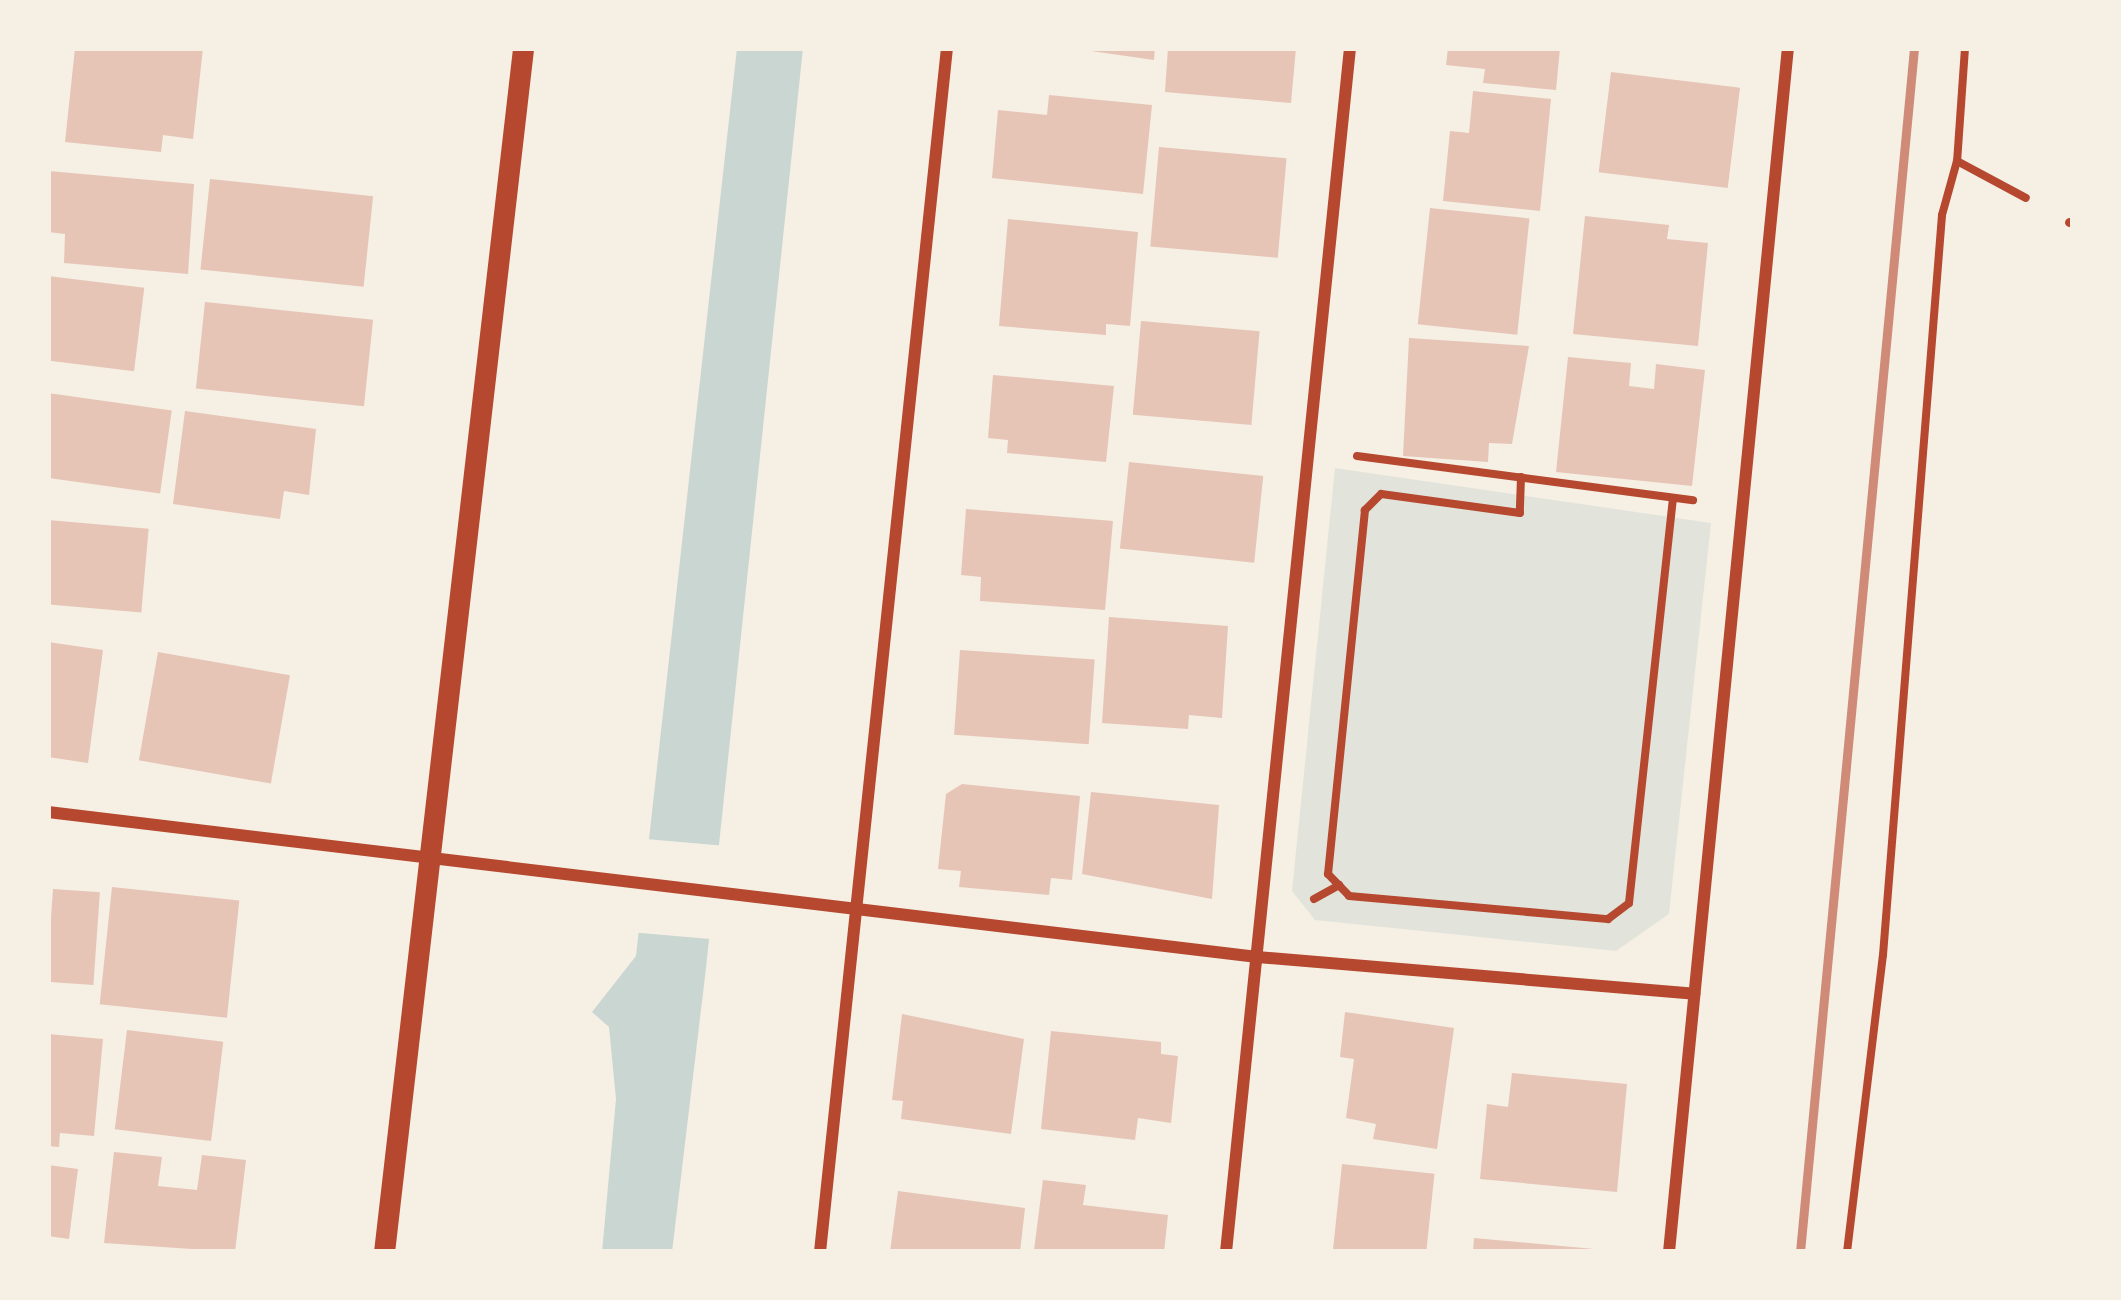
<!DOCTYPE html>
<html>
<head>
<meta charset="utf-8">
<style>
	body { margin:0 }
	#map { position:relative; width:2121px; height:1300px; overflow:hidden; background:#f6efe4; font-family:"Roboto Condensed",sans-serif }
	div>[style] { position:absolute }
	.green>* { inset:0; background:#e2e4dc }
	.water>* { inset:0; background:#c9d6d2 }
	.pier>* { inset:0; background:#f6efe4; transform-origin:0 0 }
	.building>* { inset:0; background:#e6c5b7; transform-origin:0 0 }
	.path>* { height:8px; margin:-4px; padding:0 4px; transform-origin:4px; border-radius:4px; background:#b5482f }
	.service>* { height:9px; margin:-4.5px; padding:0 4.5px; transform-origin:4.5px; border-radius:4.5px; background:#b5482f }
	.minor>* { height:12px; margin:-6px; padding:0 6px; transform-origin:6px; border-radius:6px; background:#b5482f }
	.tertiary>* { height:21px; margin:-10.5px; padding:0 10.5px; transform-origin:10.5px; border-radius:10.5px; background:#b5482f }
	.rail>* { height:9px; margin:-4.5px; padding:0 4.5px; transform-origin:4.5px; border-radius:4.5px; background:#cf8b77 }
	span { translate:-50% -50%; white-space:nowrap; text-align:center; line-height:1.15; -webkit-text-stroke:12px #f6efe4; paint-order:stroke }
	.frame { position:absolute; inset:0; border:51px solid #f6efe4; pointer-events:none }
</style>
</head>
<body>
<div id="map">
	<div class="green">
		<div style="clip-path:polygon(1335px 468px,1711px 523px,1669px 914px,1616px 951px,1315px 920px,1292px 891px)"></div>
	</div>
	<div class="water">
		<div style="clip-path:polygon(737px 48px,803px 48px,706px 968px,672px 1252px,602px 1252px,616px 1099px,609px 1027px,592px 1012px,636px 956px)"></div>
	</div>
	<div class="pier">
		<div style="left:646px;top:839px;width:78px;height:94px;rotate:5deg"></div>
	</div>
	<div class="building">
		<div style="clip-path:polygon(75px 48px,203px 48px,193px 139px,163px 135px,161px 152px,65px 142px)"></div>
		<div style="clip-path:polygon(1070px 48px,1155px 48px,1154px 60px)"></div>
		<div style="clip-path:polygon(1168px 48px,1296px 48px,1291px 103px,1165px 92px)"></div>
		<div style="clip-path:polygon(1448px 48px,1560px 48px,1556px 90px,1483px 83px,1485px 69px,1446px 65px)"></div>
		<div style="left:1611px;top:72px;width:130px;height:101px;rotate:7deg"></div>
		<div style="clip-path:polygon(1473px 91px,1551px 99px,1540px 211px,1443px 201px,1450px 131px,1469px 133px)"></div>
		<div style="clip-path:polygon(1049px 95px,1152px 105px,1143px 194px,992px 178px,998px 110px,1047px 115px)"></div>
		<div style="left:1159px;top:147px;width:128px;height:100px;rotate:5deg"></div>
		<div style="clip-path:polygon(49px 171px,194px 184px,188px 274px,64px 263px,65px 234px,48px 232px)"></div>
		<div style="left:210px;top:179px;width:164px;height:91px;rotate:6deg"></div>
		<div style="left:1430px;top:208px;width:100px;height:117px;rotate:6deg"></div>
		<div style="clip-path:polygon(1585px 216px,1669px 225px,1667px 239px,1708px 243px,1698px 346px,1573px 334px)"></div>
		<div style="clip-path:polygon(1008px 219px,1138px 232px,1130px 326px,1106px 324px,1106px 335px,999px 326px)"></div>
		<div style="left:48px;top:276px;width:97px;height:84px;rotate:7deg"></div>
		<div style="left:205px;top:302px;width:169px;height:87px;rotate:6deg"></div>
		<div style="left:1141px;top:321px;width:119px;height:94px;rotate:5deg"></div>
		<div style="clip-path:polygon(1409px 338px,1529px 346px,1512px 444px,1489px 443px,1488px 462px,1403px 456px)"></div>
		<div style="clip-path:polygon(1568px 357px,1631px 363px,1629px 386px,1654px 389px,1656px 364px,1705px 370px,1692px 486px,1556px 472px)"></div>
		<div style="clip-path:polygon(993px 375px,1114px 386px,1106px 462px,1007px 453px,1008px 440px,988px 438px)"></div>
		<div style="left:48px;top:393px;width:125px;height:84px;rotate:8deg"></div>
		<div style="clip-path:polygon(185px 411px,316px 429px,309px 495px,284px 491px,280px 519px,173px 504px)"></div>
		<div style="left:1129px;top:462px;width:135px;height:87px;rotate:6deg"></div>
		<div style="clip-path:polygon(966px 509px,1113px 521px,1105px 610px,980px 601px,981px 577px,961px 575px)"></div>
		<div style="left:48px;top:520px;width:101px;height:84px;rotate:5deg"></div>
		<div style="clip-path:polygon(1109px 617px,1228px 626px,1222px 718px,1189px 715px,1188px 729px,1102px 723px)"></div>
		<div style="clip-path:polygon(48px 642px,103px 650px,88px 763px,48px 757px)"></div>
		<div style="left:960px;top:650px;width:135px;height:85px;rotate:4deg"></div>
		<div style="left:158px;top:652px;width:134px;height:110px;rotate:10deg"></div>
		<div style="clip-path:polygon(962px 784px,1080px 796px,1072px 880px,1051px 878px,1049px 895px,959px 887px,961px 871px,938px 869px,946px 794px)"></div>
		<div style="clip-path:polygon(1091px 792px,1219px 805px,1212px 899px,1082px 874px)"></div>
		<div style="left:112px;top:887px;width:128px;height:118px;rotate:6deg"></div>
		<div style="left:53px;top:889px;width:47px;height:93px;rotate:4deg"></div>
		<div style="clip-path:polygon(1345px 1012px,1454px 1028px,1437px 1149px,1373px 1139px,1376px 1124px,1346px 1118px,1354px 1059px,1340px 1057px)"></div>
		<div style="clip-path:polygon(902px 1014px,1024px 1039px,1011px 1134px,901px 1119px,903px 1101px,892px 1100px)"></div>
		<div style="left:127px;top:1030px;width:97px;height:100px;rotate:7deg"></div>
		<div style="clip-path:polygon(1051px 1031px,1161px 1042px,1161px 1054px,1178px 1056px,1171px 1123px,1138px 1118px,1135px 1140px,1041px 1129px)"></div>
		<div style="clip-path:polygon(48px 1034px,103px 1039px,94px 1136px,60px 1133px,59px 1147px,48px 1146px)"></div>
		<div style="clip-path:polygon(1512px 1073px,1627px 1084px,1617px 1192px,1480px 1179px,1487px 1104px,1508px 1107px)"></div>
		<div style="clip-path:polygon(114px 1152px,162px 1157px,158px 1186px,197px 1190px,202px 1155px,246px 1160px,235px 1252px,104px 1243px)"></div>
		<div style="left:1342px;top:1164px;width:93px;height:88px;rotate:6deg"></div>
		<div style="clip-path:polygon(48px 1165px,78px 1169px,69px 1239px,48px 1236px)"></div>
		<div style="clip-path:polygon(1043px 1180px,1086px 1185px,1083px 1205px,1168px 1215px,1164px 1252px,1034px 1250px)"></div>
		<div style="clip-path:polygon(898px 1191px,1025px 1208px,1020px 1252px,890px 1252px)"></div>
		<div style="clip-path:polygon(1474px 1238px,1594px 1249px,1594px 1252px,1473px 1252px)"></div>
	</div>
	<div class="path">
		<div style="left:1965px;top:48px;width:113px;rotate:94deg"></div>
		<div style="left:1957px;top:161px;width:78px;rotate:28.2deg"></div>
		<div style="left:1357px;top:456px;width:339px;rotate:7.5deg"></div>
		<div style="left:1521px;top:477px;width:36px;rotate:92deg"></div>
		<div style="left:1520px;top:513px;width:140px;rotate:-172.2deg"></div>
		<div style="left:1381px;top:494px;width:23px;rotate:135deg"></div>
		<div style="left:1365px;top:510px;width:366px;rotate:95.8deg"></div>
		<div style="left:1328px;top:874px;width:30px;rotate:46deg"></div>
		<div style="left:1349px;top:896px;width:260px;rotate:5.1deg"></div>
		<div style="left:1608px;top:919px;width:26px;rotate:-37deg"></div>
		<div style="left:1629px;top:903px;width:407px;rotate:-83.8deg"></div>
		<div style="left:1314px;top:899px;width:29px;rotate:-29deg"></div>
		<div style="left:1847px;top:1252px;width:299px;rotate:-83.1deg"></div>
		<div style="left:1883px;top:955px;width:742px;rotate:-85.44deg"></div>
		<div style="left:1942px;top:215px;width:56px;rotate:-74.5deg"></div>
	</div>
	<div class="service">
		<div style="left:2069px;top:222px;width:4px;rotate:14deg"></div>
	</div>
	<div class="minor">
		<div style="left:48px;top:812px;width:1218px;rotate:6.84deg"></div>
		<div style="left:1257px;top:957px;width:439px;rotate:4.8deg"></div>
		<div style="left:820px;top:1252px;width:1211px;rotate:-83.98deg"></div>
		<div style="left:1226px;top:1252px;width:1210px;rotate:-84.12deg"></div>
		<div style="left:1669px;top:1252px;width:1210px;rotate:-84.36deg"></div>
	</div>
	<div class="tertiary">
		<div style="left:384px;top:1252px;width:1212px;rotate:-83.41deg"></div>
	</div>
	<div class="rail">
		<div style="left:1800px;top:1252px;width:1209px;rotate:-84.59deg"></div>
	</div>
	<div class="frame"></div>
</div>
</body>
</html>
